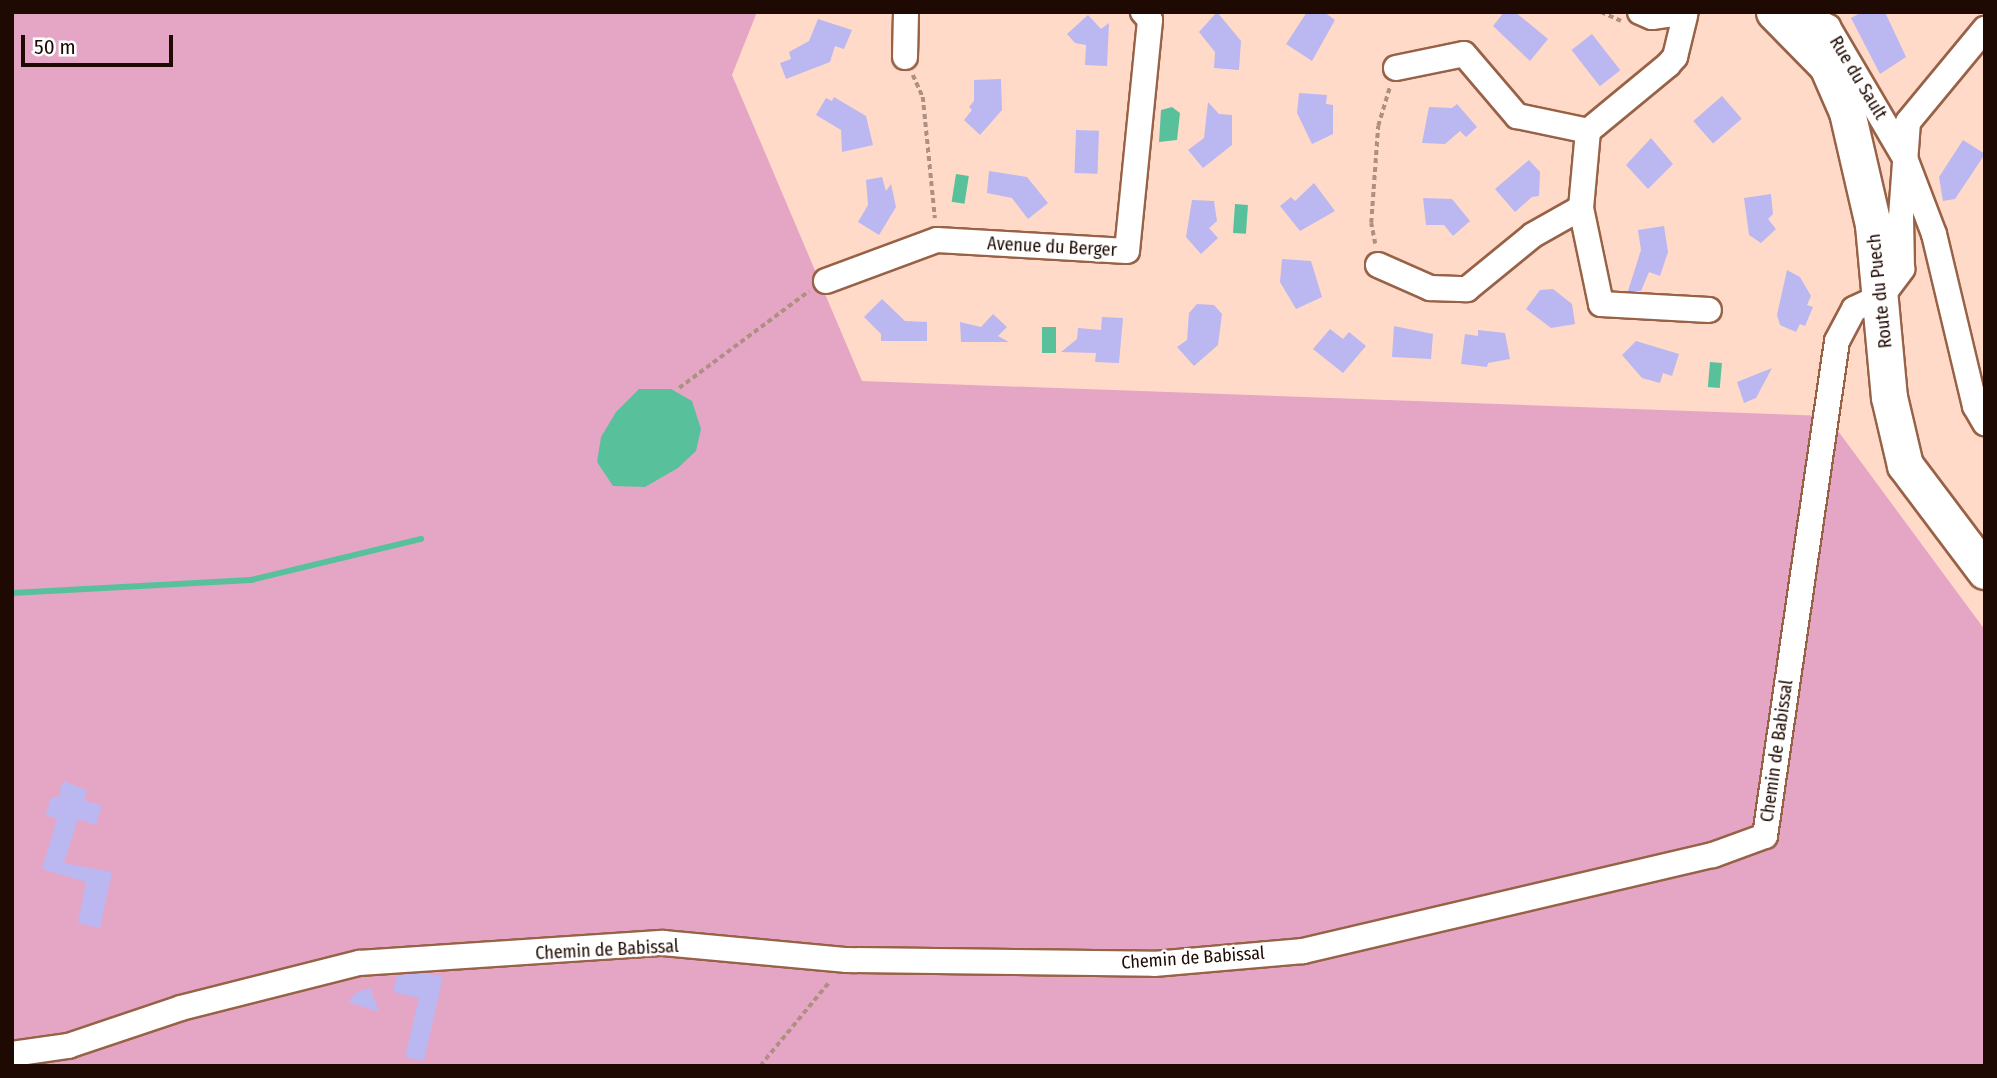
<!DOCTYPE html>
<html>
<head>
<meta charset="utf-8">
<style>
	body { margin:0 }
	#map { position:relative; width:1997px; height:1078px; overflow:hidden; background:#ffdac8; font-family:"Fira Sans Condensed",sans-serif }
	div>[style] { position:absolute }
	.green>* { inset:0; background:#e5a6c6 }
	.water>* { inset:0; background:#58c19c; transform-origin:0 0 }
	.stream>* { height:6px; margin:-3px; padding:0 3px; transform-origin:3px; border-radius:3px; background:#58c19c }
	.building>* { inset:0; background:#bbb7f1; transform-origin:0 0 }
	.path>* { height:3.5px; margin-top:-1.75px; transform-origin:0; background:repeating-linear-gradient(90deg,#ae8f81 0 5px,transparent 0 8.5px) }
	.roads { filter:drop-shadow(2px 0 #986247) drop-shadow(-2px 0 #986247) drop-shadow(0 2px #986247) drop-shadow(0 -2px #986247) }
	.street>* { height:24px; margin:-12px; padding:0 12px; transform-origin:12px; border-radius:12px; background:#fff }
	.secondary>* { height:35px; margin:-17.5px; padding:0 17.5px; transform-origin:17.5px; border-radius:17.5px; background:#fff }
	span { translate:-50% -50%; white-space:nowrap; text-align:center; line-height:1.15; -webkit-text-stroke:5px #fff; paint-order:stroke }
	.street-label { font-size:18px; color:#1e0a02 }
	.frame { position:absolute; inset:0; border:14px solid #1e0a02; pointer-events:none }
	.scale { position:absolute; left:21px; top:35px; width:152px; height:32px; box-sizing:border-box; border:4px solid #1e0a02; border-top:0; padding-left:9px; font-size:21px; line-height:24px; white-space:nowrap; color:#1e0a02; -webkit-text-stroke:5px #fff; paint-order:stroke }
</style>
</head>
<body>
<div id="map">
	<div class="green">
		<div style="clip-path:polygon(12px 12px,757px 12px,732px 75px,862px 381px,1827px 416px,1985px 630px,1985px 1066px,12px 1066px)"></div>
	</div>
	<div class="water">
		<div style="clip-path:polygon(1172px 107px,1180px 113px,1177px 140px,1159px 142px,1161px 110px)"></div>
		<div style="left:956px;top:174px;width:13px;height:28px;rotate:9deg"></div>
		<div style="left:1235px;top:204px;width:13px;height:29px;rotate:4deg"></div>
		<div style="left:1042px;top:327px;width:14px;height:26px"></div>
		<div style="left:1710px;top:362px;width:12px;height:25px;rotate:5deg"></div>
		<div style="clip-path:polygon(639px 389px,671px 389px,692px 401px,701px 429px,696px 451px,678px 468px,645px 487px,613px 486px,597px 462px,601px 437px,616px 412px)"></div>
	</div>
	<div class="stream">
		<div style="left:12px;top:593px;width:239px;rotate:-3.1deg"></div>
		<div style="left:251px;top:580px;width:175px;rotate:-13.6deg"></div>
	</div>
	<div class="building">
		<div style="clip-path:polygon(1217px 12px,1241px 41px,1239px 70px,1214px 68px,1215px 52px,1199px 32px)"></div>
		<div style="clip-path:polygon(1307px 12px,1324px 12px,1335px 20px,1312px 61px,1286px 44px)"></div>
		<div style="clip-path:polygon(1504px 12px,1515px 12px,1548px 39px,1530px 61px,1493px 26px)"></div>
		<div style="clip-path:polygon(1862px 12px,1885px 12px,1906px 57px,1880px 74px,1851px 18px)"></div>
		<div style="clip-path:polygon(1088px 15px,1101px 29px,1109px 23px,1107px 66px,1085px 65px,1086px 45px,1075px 43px,1067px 34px)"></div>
		<div style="clip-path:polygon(818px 19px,852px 30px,844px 49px,835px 46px,830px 62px,786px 79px,780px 63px,791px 59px,789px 52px,809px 41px)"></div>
		<div style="left:1592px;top:34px;width:46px;height:26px;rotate:52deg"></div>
		<div style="clip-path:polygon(1001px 79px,1002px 110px,980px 135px,964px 120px,972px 110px,969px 107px,974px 101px,974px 80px)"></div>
		<div style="clip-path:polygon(1299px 93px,1327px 95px,1326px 104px,1333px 105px,1333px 134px,1312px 144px,1297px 113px)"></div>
		<div style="left:1722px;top:96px;width:30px;height:38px;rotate:49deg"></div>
		<div style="clip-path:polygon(834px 97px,866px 116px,873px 145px,842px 152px,841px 130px,816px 115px,826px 98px,832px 101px)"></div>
		<div style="clip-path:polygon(1208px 102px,1219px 114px,1232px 115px,1232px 145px,1203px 168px,1188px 150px,1204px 138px)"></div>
		<div style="clip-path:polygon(1457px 104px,1477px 127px,1466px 137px,1460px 131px,1445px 144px,1422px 143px,1429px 107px,1452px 108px)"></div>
		<div style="left:1076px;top:130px;width:23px;height:43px;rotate:2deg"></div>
		<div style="clip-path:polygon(1651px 138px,1673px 164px,1648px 189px,1626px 165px)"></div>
		<div style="clip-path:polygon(1963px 140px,1985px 154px,1955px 199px,1943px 201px,1939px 177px)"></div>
		<div style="clip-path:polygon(1529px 160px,1540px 172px,1539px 196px,1532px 197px,1515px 212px,1495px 189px)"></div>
		<div style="clip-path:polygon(989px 171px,1027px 177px,1048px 203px,1028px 219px,1012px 198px,987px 193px)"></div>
		<div style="clip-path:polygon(882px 177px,886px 191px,891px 184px,896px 207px,879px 235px,858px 222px,868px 205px,866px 180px)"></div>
		<div style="clip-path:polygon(1314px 183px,1335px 211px,1300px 231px,1280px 206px,1291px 197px,1295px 201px)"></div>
		<div style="clip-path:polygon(1771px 194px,1773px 214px,1768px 219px,1776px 229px,1761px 243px,1749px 235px,1744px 198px)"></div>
		<div style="clip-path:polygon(1423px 198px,1452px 199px,1470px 221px,1453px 236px,1444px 225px,1426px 225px)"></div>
		<div style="clip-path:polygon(1192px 200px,1214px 201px,1217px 221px,1209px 228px,1218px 238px,1201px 254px,1186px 237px)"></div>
		<div style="clip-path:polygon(1664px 226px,1668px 252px,1660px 276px,1649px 272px,1641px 291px,1628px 291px,1641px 250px,1638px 230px)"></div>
		<div style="clip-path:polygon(1282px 259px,1311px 261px,1322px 297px,1296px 309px,1280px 282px)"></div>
		<div style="clip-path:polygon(1787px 270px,1800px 277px,1811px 296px,1807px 305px,1813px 307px,1805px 326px,1800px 324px,1796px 332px,1780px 325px,1777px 315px)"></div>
		<div style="clip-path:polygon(1553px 289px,1572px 304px,1575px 324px,1551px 328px,1526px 309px,1540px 290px)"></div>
		<div style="clip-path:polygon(882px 299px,905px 321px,927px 322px,927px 341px,881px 341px,881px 334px,864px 317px)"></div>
		<div style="clip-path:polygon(1197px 304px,1214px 305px,1222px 314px,1218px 345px,1194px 366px,1177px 347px,1187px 340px,1189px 313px)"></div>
		<div style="clip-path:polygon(993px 314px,1007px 327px,998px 336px,1009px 342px,961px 342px,960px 322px,981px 327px)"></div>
		<div style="clip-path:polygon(1102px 317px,1123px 318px,1119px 363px,1095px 362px,1096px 353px,1061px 352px,1077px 339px,1078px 328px,1101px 330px)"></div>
		<div style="clip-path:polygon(1394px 326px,1433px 334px,1431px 359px,1392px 357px)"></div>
		<div style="clip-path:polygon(1330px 329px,1343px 339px,1349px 332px,1366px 346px,1343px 373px,1313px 349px)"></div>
		<div style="clip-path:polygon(1478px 330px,1505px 333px,1510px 359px,1488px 363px,1487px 367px,1461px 364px,1465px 334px,1478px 336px)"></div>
		<div style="clip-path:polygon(1636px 341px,1679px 354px,1672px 376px,1663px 373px,1660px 383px,1642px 378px,1622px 355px)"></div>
		<div style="clip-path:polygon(1772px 368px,1756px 398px,1744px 403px,1737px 382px)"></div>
		<div style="clip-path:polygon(63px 781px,87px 790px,84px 800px,102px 806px,96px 825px,78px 819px,64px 863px,112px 872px,100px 928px,78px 923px,86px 882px,42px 869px,57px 819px,46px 815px,51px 797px,58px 798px)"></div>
		<div style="clip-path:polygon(427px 973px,443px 977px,424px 1061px,405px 1057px,419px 998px,393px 992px,397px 975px)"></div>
		<div style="clip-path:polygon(370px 988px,379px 1012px,348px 1002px,356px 993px)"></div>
	</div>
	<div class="path">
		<div style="left:1601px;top:12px;width:22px;rotate:24deg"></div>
		<div style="left:913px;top:75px;width:24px;rotate:66deg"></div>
		<div style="left:923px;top:97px;width:122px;rotate:84.3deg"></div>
		<div style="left:1375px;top:244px;width:21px;rotate:-101deg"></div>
		<div style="left:1371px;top:223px;width:97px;rotate:-85.9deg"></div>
		<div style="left:1378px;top:126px;width:42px;rotate:-73.3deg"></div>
		<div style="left:679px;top:388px;width:162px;rotate:-36.7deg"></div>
		<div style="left:760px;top:1066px;width:110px;rotate:-50.5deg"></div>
	</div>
	<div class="roads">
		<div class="street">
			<div style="left:1640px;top:12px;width:13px;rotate:23deg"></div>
			<div style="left:1652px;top:17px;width:34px;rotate:-8deg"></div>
			<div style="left:1799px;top:12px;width:33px;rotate:27deg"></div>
			<div style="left:1828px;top:27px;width:152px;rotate:59.6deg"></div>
			<div style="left:1905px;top:158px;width:81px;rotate:69.1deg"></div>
			<div style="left:1934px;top:234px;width:177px;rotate:76.6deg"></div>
			<div style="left:1975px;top:406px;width:20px;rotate:60deg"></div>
			<div style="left:905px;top:57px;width:45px;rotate:-88.7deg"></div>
			<div style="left:1396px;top:68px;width:69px;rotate:-11.6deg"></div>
			<div style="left:1464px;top:54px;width:82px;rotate:49.5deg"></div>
			<div style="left:1517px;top:116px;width:73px;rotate:11.9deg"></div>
			<div style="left:1588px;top:131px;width:104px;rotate:-39.5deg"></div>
			<div style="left:1668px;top:65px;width:11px;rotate:-49deg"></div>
			<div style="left:1675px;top:57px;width:42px;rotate:-76.3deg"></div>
			<div style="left:1581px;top:208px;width:98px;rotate:78.2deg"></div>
			<div style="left:1601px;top:304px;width:108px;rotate:3.2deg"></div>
			<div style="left:1378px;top:265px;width:57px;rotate:23.9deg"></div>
			<div style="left:1430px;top:288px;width:37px;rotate:2deg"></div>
			<div style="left:1467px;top:289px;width:85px;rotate:-39.3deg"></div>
			<div style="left:1533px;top:235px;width:55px;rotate:-29.4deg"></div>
			<div style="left:1581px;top:208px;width:77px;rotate:-84.8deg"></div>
			<div style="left:826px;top:281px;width:118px;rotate:-20.3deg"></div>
			<div style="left:937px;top:240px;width:190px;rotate:3.3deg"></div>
			<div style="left:1127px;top:251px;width:232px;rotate:-84.3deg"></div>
			<div style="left:1150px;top:20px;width:11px;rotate:-131deg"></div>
			<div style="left:12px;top:1054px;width:57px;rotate:-8.1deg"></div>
			<div style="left:68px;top:1046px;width:119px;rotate:-18.6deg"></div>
			<div style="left:181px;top:1008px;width:184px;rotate:-14.2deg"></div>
			<div style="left:359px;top:963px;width:305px;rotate:-3.8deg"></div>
			<div style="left:663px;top:943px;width:185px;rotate:5.3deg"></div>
			<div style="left:847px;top:960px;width:307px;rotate:0.7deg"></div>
			<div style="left:1154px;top:964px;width:150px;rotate:-5deg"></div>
			<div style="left:1303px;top:951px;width:421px;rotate:-13.2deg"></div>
			<div style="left:1713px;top:855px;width:55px;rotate:-20.1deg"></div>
			<div style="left:1765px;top:836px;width:500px;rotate:-81.72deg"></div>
			<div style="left:1837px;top:341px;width:36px;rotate:-62deg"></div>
			<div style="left:1854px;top:309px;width:31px;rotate:-25deg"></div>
			<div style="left:1882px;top:296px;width:34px;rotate:-53deg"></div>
			<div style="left:1902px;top:269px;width:52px;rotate:-91.1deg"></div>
			<div style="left:1901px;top:217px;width:95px;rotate:-85.8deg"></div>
			<div style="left:1908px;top:122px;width:121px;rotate:-50.4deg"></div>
		</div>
		<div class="secondary">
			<div style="left:1774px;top:12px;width:76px;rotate:45.5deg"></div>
			<div style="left:1827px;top:66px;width:50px;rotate:66.5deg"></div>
			<div style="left:1847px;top:112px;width:116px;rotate:77deg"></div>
			<div style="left:1873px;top:225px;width:173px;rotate:84.7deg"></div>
			<div style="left:1889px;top:397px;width:70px;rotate:76.8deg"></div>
			<div style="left:1905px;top:465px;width:133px;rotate:53deg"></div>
		</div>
	</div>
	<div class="street-label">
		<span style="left:1858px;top:78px;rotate:59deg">Rue du Sault</span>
		<span style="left:1052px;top:247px;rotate:3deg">Avenue du Berger</span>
		<span style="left:1880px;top:291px;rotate:-96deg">Route du Puech</span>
		<span style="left:1777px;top:751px;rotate:-82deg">Chemin de Babissal</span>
		<span style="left:607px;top:950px;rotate:-3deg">Chemin de Babissal</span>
		<span style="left:1193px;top:958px;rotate:-4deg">Chemin de Babissal</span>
	</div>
	<div class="frame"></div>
	<div class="scale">50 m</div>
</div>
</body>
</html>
